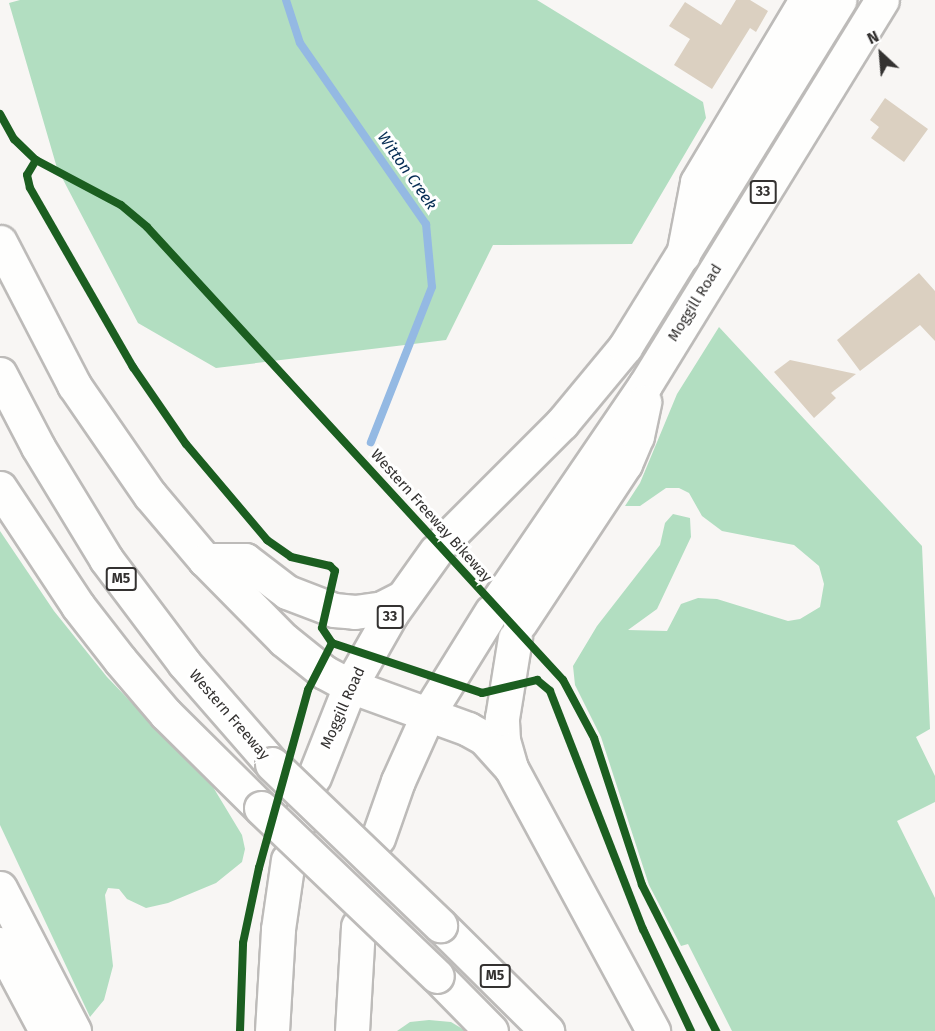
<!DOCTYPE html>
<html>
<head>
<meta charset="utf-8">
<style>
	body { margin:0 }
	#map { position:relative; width:935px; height:1031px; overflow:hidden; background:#f8f6f4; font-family:"Fira Sans",sans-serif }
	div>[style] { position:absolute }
	.forest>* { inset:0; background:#b2dec1 }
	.stream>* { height:8px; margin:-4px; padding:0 4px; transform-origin:4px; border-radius:4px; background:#94b9e3 }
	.building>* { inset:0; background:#dbd0c1 }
	.roads { filter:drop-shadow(2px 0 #bdbbb9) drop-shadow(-2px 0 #bdbbb9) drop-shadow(0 2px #bdbbb9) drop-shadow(0 -2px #bdbbb9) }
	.minor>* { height:33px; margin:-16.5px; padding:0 16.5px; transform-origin:16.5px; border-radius:16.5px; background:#fefefd }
	.highway>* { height:33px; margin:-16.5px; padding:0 16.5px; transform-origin:16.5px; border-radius:16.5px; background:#fefefd }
	.bridges { filter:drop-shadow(2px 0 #bdbbb9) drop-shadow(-2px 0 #bdbbb9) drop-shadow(0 2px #bdbbb9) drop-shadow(0 -2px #bdbbb9) }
	.highway-bridge>* { height:33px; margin:-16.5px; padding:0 16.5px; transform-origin:16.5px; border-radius:16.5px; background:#fefefd }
	.cycleway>* { height:8px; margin:-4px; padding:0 4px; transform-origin:4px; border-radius:4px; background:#1b5e20 }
	span { translate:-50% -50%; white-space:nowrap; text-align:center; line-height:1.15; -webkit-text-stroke:6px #fff; paint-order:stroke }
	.shield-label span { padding:2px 4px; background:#fff; border:2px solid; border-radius:4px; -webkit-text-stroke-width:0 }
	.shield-label { font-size:14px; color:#343231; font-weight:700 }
	.street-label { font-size:15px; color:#343231 }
	.water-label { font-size:16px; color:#062d54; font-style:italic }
	.north { position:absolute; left:851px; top:24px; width:60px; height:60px; -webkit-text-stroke:4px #fff; paint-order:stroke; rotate:334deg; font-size:16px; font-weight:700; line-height:24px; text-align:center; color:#343231 }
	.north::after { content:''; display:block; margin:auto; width:21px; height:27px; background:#343231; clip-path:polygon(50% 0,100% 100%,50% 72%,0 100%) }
</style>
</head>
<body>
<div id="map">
	<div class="forest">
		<div style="clip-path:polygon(20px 0,537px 0,703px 102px,706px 118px,632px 244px,493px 245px,446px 340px,216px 368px,138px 323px,57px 168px,9px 3px)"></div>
		<div style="clip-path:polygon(719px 327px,922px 546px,930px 729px,916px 737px,935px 776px,935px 802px,897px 821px,935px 898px,935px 1031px,732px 1031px,688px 944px,681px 946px,649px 885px,601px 737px,575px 685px,573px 666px,597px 626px,660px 545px,665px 523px,673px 514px,690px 518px,691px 537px,657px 609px,628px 630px,667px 631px,681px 604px,698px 598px,717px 599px,788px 621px,800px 619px,820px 607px,824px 584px,819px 566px,794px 545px,722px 531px,702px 516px,689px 493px,679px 488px,666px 488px,640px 506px,625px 506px,640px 483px,677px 394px)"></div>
		<div style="clip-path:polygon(0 531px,54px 611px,107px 677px,213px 787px,242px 835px,245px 849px,242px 862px,216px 883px,168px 903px,146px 908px,127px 899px,119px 889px,108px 888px,105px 895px,113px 966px,104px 1000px,90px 1017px,0 825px)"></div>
		<div style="clip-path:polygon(429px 1020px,451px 1022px,466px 1031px,397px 1031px,410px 1022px)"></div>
	</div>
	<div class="stream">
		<div style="left:286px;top:0;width:45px;rotate:72deg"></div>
		<div style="left:300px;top:43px;width:221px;rotate:55.2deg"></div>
		<div style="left:426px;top:224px;width:63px;rotate:84.6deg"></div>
		<div style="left:432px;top:287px;width:167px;rotate:111.5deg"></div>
	</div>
	<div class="building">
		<div style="clip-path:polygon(736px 0,750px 0,768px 11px,756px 32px,750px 28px,712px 89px,674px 65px,690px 39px,669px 26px,685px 2px,721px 25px)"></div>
		<div style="clip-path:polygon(885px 98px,928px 129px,904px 162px,871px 138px,879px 127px,870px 120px)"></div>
		<div style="clip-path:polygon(919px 273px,935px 291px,935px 341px,920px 325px,860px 371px,837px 340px)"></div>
		<div style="clip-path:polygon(790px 360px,856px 374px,831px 393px,836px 398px,814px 418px,774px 372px)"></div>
	</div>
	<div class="roads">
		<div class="minor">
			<div style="left:683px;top:255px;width:74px;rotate:-79.1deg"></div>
			<div style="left:697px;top:182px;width:212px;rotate:-59.1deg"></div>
		</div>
		<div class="highway">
			<div style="left:0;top:242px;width:161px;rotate:62.6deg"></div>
			<div style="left:74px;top:385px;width:134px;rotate:55.4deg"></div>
			<div style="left:150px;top:495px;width:85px;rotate:49.8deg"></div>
			<div style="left:205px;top:560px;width:112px;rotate:45.4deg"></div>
			<div style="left:284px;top:640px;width:51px;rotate:38.7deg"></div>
			<div style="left:324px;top:672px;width:30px;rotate:28deg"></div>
			<div style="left:350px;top:686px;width:126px;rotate:20deg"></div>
			<div style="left:468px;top:729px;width:18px;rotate:29deg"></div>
			<div style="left:484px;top:738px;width:40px;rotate:48deg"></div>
			<div style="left:511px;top:768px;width:299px;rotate:61.6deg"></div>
			<div style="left:0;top:374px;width:82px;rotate:62.5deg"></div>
			<div style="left:38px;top:447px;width:131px;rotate:58.7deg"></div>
			<div style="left:106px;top:559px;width:130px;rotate:53.1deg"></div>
			<div style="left:184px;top:663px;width:134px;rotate:48.9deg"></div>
			<div style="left:0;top:488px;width:141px;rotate:56.5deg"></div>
			<div style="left:78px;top:606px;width:68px;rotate:52.1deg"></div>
			<div style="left:120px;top:660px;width:71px;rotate:49.6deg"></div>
			<div style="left:166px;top:714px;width:134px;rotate:44.7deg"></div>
			<div style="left:445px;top:540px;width:165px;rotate:-45deg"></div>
			<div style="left:562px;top:423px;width:99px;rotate:-50.3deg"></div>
			<div style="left:625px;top:347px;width:408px;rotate:-58.3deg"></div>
			<div style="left:205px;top:560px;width:40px"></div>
			<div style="left:245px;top:560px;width:53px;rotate:37.3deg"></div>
			<div style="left:287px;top:592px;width:50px;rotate:21deg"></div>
			<div style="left:334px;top:610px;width:21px;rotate:5deg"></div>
			<div style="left:355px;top:612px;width:27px;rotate:-8deg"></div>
			<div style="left:382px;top:608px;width:22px;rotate:-27deg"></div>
			<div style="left:499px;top:599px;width:259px;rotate:-55.7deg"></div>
			<div style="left:645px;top:385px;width:452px;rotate:-58.4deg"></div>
			<div style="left:520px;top:623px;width:191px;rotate:-56.6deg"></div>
			<div style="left:625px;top:464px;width:30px;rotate:-67deg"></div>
			<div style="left:637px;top:436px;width:35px;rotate:-78deg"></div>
			<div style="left:511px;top:768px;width:29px;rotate:-106deg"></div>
			<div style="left:503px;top:740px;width:22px;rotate:-93deg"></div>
			<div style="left:502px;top:718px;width:81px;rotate:-80.8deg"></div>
			<div style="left:314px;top:777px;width:98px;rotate:-68.4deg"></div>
			<div style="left:350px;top:686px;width:83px;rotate:-60.3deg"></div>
			<div style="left:391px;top:614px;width:77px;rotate:-54.5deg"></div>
			<div style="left:299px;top:822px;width:9px;rotate:-69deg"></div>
			<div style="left:378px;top:838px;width:60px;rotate:-70.7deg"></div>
			<div style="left:398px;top:781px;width:76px;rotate:-65.8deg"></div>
			<div style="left:429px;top:712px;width:118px;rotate:-58.2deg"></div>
			<div style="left:0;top:888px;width:161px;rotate:62.6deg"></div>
			<div style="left:440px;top:925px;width:151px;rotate:44.7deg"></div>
			<div style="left:0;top:944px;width:98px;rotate:62.1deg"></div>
			<div style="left:437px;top:976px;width:77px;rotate:45.5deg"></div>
			<div style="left:272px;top:1031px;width:102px;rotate:-86.6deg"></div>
			<div style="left:278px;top:929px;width:70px;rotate:-81.8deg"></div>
			<div style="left:352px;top:1031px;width:105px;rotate:-86.7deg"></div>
		</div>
	</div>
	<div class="bridges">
		<div class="highway-bridge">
			<div style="left:272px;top:764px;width:233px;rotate:43.8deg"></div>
			<div style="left:261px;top:808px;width:243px;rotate:43.7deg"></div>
		</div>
	</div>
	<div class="cycleway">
		<div style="left:0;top:114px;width:29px;rotate:61deg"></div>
		<div style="left:14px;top:139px;width:30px;rotate:44deg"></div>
		<div style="left:36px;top:160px;width:96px;rotate:27.9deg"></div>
		<div style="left:121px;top:205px;width:34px;rotate:40deg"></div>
		<div style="left:147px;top:227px;width:615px;rotate:47.44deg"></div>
		<div style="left:563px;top:680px;width:66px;rotate:61.9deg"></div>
		<div style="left:594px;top:738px;width:155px;rotate:71.9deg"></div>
		<div style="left:642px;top:885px;width:164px;rotate:63.1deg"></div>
		<div style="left:36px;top:160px;width:17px;rotate:121deg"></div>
		<div style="left:27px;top:175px;width:13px;rotate:77deg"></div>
		<div style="left:30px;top:188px;width:207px;rotate:60.1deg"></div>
		<div style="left:133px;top:367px;width:93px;rotate:55.5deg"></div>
		<div style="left:186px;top:444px;width:126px;rotate:49.8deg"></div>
		<div style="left:267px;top:540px;width:29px;rotate:35deg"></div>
		<div style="left:291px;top:557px;width:40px;rotate:13deg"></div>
		<div style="left:330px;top:566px;width:7px;rotate:45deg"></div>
		<div style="left:335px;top:571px;width:58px;rotate:102.8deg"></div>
		<div style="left:322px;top:628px;width:18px;rotate:56deg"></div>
		<div style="left:332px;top:643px;width:158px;rotate:18.4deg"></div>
		<div style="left:482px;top:693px;width:57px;rotate:-13.3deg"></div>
		<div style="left:537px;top:680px;width:17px;rotate:40deg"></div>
		<div style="left:550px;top:691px;width:256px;rotate:68.7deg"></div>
		<div style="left:643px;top:929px;width:113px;rotate:64.8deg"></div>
		<div style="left:240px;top:1031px;width:88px;rotate:-88deg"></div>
		<div style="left:243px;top:943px;width:77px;rotate:-78deg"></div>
		<div style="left:259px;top:868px;width:185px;rotate:-74.6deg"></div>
		<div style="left:308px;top:690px;width:53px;rotate:-62.9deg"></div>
	</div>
	<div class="shield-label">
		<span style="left:763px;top:192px">33</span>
		<span style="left:121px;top:579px">M5</span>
		<span style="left:390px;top:617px">33</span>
		<span style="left:495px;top:976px">M5</span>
	</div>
	<div class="street-label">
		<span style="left:695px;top:303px;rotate:-58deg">Moggill Road</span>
		<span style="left:431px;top:516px;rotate:48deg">Western Freeway Bikeway</span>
		<span style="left:343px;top:708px;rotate:-66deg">Moggill Road</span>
		<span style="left:229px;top:715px;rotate:49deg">Western Freeway</span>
	</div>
	<div class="water-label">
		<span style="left:407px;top:171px;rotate:55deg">Witton Creek</span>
	</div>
	<div class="north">N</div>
</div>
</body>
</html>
